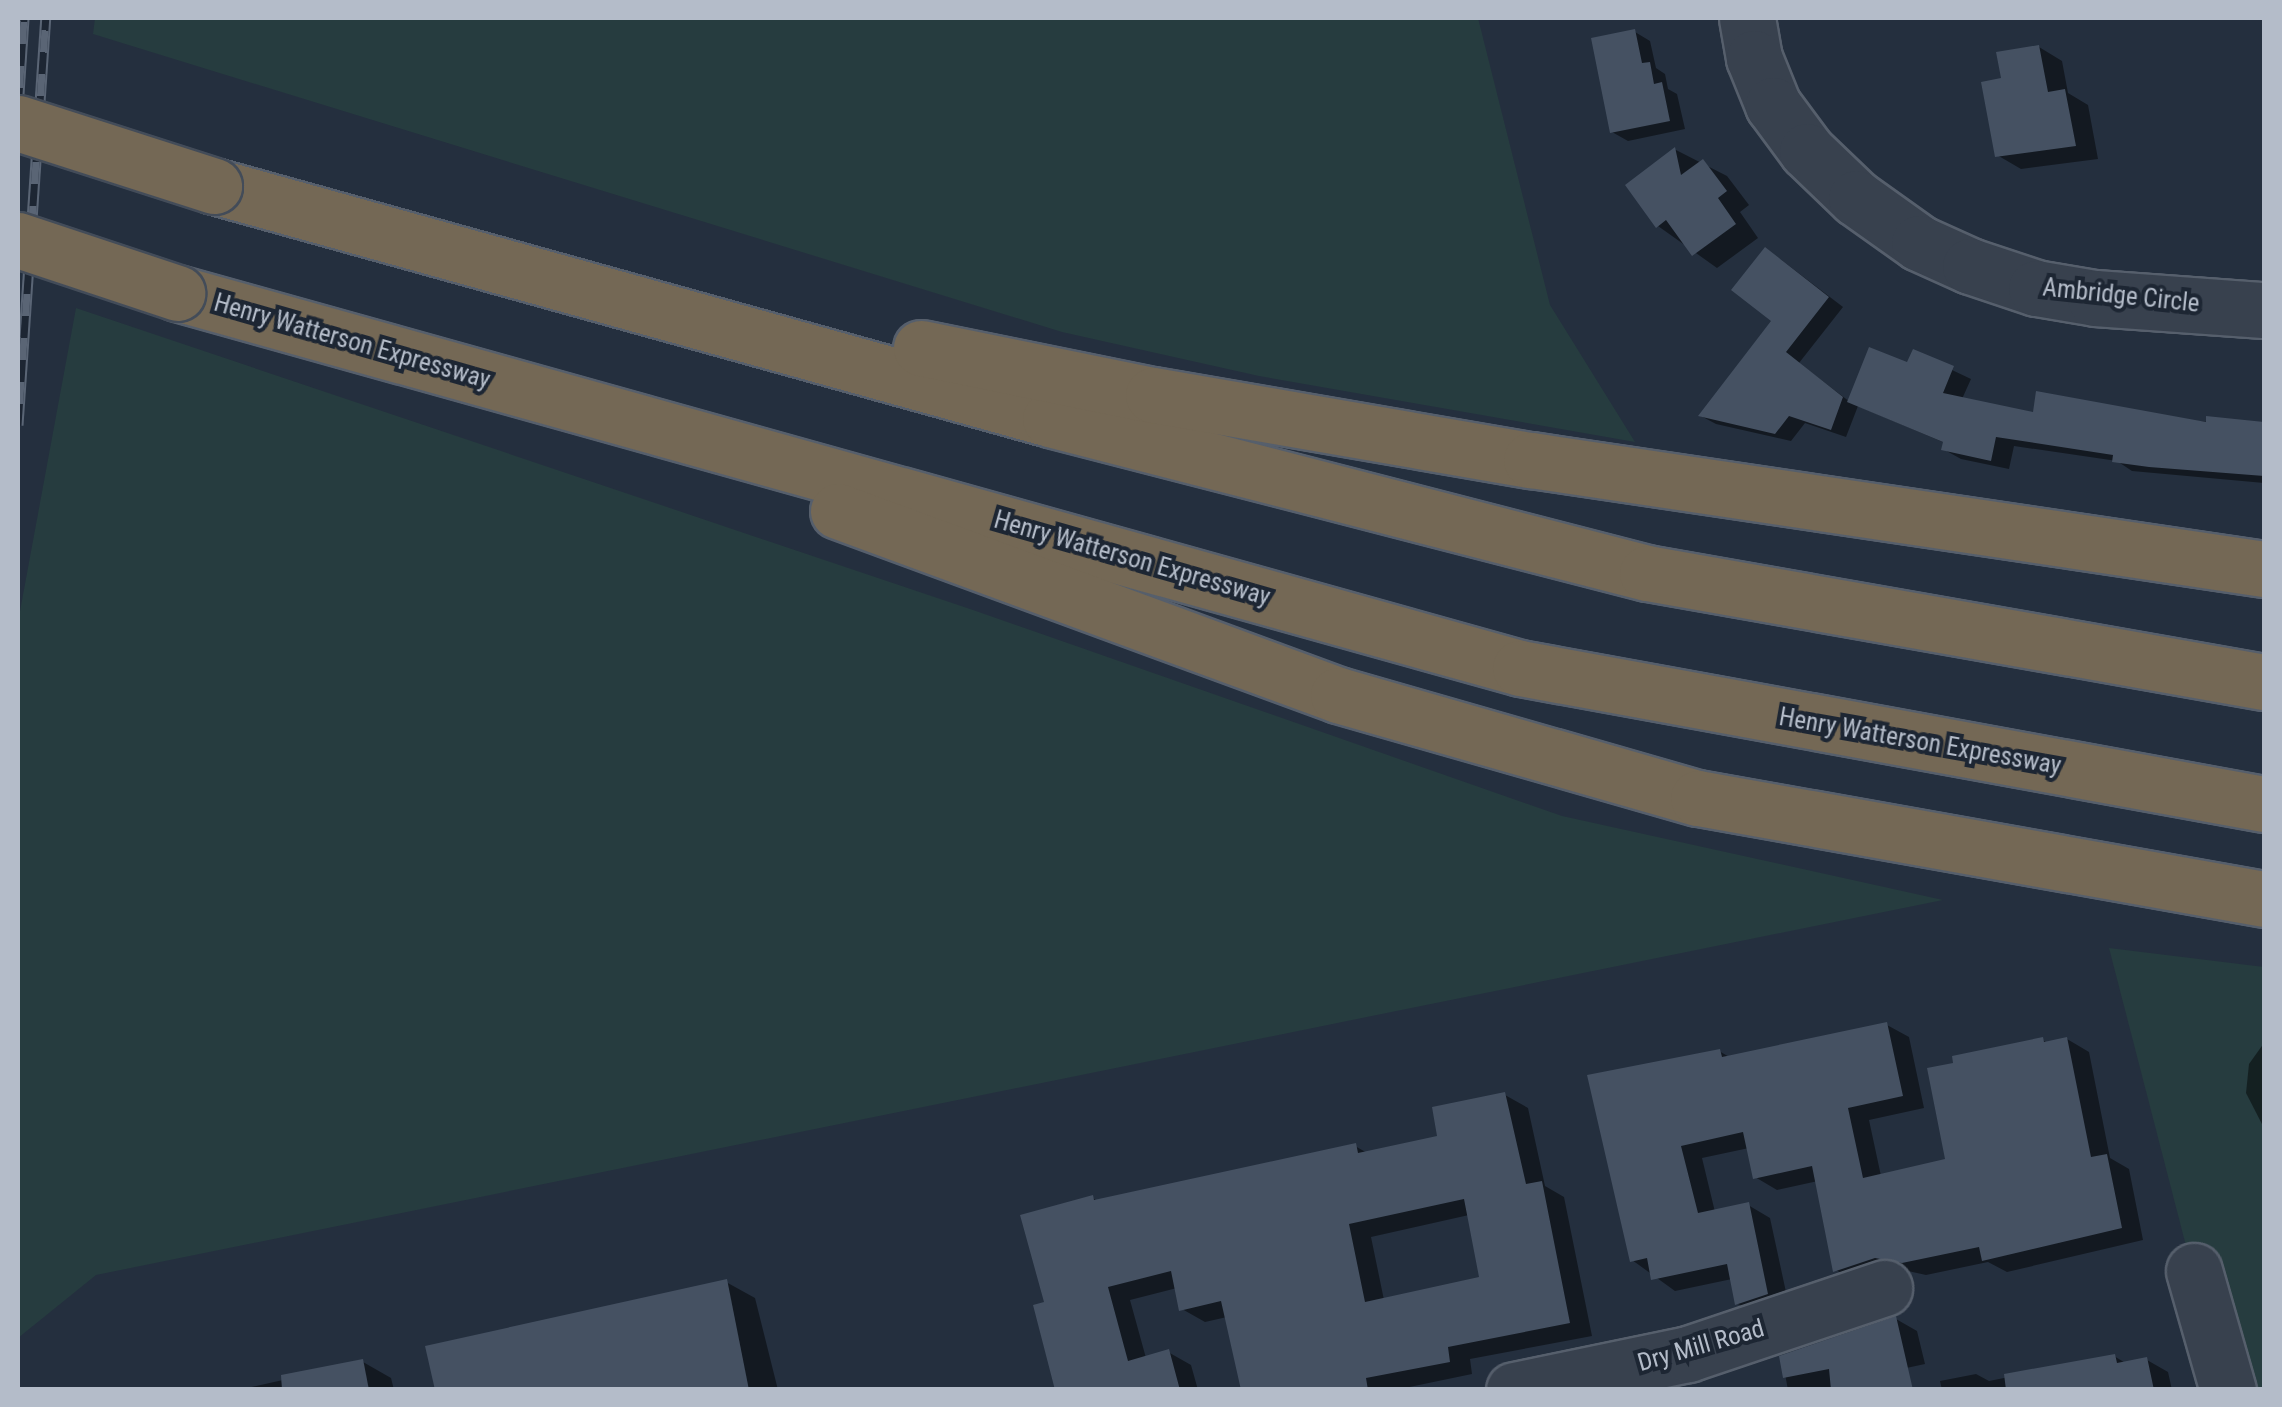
<!DOCTYPE html>
<html>
<head>
<meta charset="utf-8">
<style>
	body { margin:0 }
	#map { position:relative; width:2282px; height:1407px; overflow:hidden; background:#242f3e; font-family:"Roboto Condensed",sans-serif }
	div>[style] { position:absolute }
	.green>* { inset:0; background:#263c3f }
	.shadow>* { inset:0; background:#0007 }
	.building>* { inset:0; background:#455162 }
	.roads { filter:drop-shadow(2px 0 #565f6c) drop-shadow(-2px 0 #565f6c) drop-shadow(0 2px #565f6c) drop-shadow(0 -2px #565f6c) }
	.minor>* { height:55px; margin:-27.5px; padding:0 27.5px; transform-origin:27.5px; border-radius:27.5px; background:#38414e }
	.highway>* { height:55px; margin:-27.5px; padding:0 27.5px; transform-origin:27.5px; border-radius:27.5px; background:#746855 }
	.rail>* { height:11px; margin-top:-5.5px; transform-origin:0; background:repeating-linear-gradient(90deg,#1d2633 0 22px,#5a6575 0 44px); box-sizing:border-box; border-block:2px solid #5a6575 }
	.bridges { filter:drop-shadow(2px 0 #434c59) drop-shadow(-2px 0 #434c59) drop-shadow(0 2px #434c59) drop-shadow(0 -2px #434c59) }
	.highway-bridge>* { height:55px; margin:-27.5px; padding:0 27.5px; transform-origin:27.5px; border-radius:27.5px; background:#746855 }
	span { translate:-50% -50%; white-space:nowrap; text-align:center; line-height:1.15; -webkit-text-stroke:8px #1d2633; paint-order:stroke }
	.street-label { font-size:25px; color:#b4bcc9 }
	.frame { position:absolute; inset:0; border:20px solid #b4bcc9; pointer-events:none }
</style>
</head>
<body>
<div id="map">
	<div class="green">
		<div style="clip-path:polygon(95px 18px,1478px 18px,1550px 305px,1635px 442px,1259px 376px,1062px 332px,93px 34px)"></div>
		<div style="clip-path:polygon(76px 308px,973px 610px,1562px 816px,1943px 900px,96px 1275px,18px 1338px,18px 622px)"></div>
		<div style="clip-path:polygon(2109px 948px,2264px 967px,2264px 1389px,2223px 1389px)"></div>
	</div>
	<div class="shadow">
		<div style="clip-path:polygon(1635px 32px,1650px 41px,1656px 68px,1665px 74px,1668px 89px,1677px 94px,1685px 129px,1628px 141px,1612px 132px)"></div>
		<div style="clip-path:polygon(2039px 47px,2062px 61px,2068px 93px,2088px 105px,2098px 159px,2021px 169px,1997px 155px)"></div>
		<div style="clip-path:polygon(1676px 150px,1727px 176px,1749px 205px,1740px 212px,1758px 238px,1717px 268px,1658px 226px,1628px 185px)"></div>
		<div style="clip-path:polygon(1780px 259px,1843px 307px,1799px 363px,1850px 402px,1909px 366px,1914px 352px,1971px 379px,1962px 399px,2035px 415px,2264px 424px,2264px 483px,2132px 471px,2117px 461px,2014px 446px,2009px 469px,1961px 459px,1943px 449px,1945px 443px,1858px 406px,1846px 437px,1805px 423px,1791px 441px,1716px 424px,1701px 416px,1775px 321px)"></div>
		<div style="clip-path:polygon(1887px 1025px,1909px 1037px,1924px 1108px,1869px 1120px,1881px 1176px,1948px 1161px,2042px 1040px,2048px 1043px,2067px 1039px,2089px 1052px,2110px 1158px,2129px 1169px,2143px 1240px,2007px 1272px,1988px 1262px,1926px 1275px,1899px 1269px,1858px 1283px,1836px 1270px,1818px 1181px,1777px 1190px,1755px 1177px,1749px 1148px,1702px 1158px,1715px 1212px,1748px 1205px,1770px 1218px,1789px 1306px,1760px 1316px,1738px 1304px,1732px 1279px,1675px 1291px,1632px 1260px,1719px 1051px,1731px 1058px)"></div>
		<div style="clip-path:polygon(2264px 1043px,2264px 1128px,2246px 1093px,2249px 1064px)"></div>
		<div style="clip-path:polygon(evenodd,1505px 1095px,1528px 1108px,1545px 1186px,1564px 1197px,1592px 1336px,1470px 1359px,1472px 1374px,1395px 1390px,1244px 1390px,1227px 1317px,1205px 1322px,1182px 1309px,1177px 1288px,1130px 1300px,1146px 1358px,1168px 1352px,1191px 1365px,1198px 1390px,1057px 1390px,1047px 1304px,1092px 1198px,1098px 1201px,1355px 1146px,1369px 1154px,1440px 1138px,1505px 1095px,1469px 1215px,1482px 1279px,1384px 1300px,1371px 1237px,1469px 1215px)"></div>
		<div style="clip-path:polygon(726px 1282px,755px 1298px,778px 1390px,438px 1390px)"></div>
		<div style="clip-path:polygon(1896px 1319px,1917px 1331px,1925px 1364px,1855px 1379px,1857px 1390px,1788px 1390px,1782px 1358px)"></div>
		<div style="clip-path:polygon(2114px 1356px,2127px 1364px,2147px 1360px,2168px 1372px,2172px 1390px,1942px 1390px,1940px 1381px,1976px 1374px,1989px 1381px)"></div>
		<div style="clip-path:polygon(363px 1362px,391px 1378px,394px 1390px,238px 1390px)"></div>
	</div>
	<div class="building">
		<div style="clip-path:polygon(1635px 29px,1642px 63px,1650px 62px,1654px 84px,1662px 82px,1670px 121px,1610px 133px,1591px 38px)"></div>
		<div style="clip-path:polygon(2039px 45px,2048px 92px,2065px 89px,2076px 146px,1995px 157px,1981px 82px,2001px 78px,1996px 52px)"></div>
		<div style="clip-path:polygon(1675px 147px,1681px 175px,1703px 159px,1727px 191px,1718px 198px,1736px 224px,1692px 256px,1666px 220px,1656px 228px,1625px 185px)"></div>
		<div style="clip-path:polygon(1765px 247px,1829px 297px,1786px 352px,1843px 397px,1831px 430px,1789px 416px,1775px 434px,1698px 416px,1771px 321px,1731px 290px)"></div>
		<div style="clip-path:polygon(1869px 347px,1907px 362px,1913px 349px,1954px 366px,1943px 393px,2033px 412px,2036px 391px,2206px 422px,2206px 416px,2264px 422px,2264px 476px,2149px 467px,2112px 462px,2113px 455px,1996px 437px,1991px 461px,1941px 450px,1943px 442px,1847px 402px)"></div>
		<div style="clip-path:polygon(1887px 1022px,1903px 1096px,1848px 1108px,1863px 1178px,1945px 1159px,1927px 1068px,1953px 1063px,1952px 1056px,2043px 1037px,2044px 1042px,2067px 1037px,2091px 1157px,2107px 1154px,2122px 1228px,1982px 1261px,1979px 1247px,1902px 1263px,1875px 1258px,1833px 1272px,1812px 1166px,1753px 1179px,1743px 1132px,1681px 1146px,1698px 1213px,1749px 1202px,1768px 1294px,1735px 1305px,1727px 1264px,1651px 1280px,1647px 1258px,1630px 1262px,1587px 1075px,1720px 1049px,1722px 1057px)"></div>
		<div style="clip-path:polygon(evenodd,1505px 1092px,1526px 1184px,1542px 1181px,1570px 1323px,1448px 1347px,1450px 1362px,1366px 1378px,1368px 1390px,1241px 1390px,1221px 1301px,1179px 1311px,1171px 1271px,1108px 1287px,1128px 1361px,1169px 1349px,1180px 1390px,1055px 1390px,1033px 1305px,1044px 1302px,1020px 1215px,1093px 1195px,1094px 1200px,1356px 1143px,1358px 1153px,1437px 1136px,1432px 1107px,1505px 1092px,1464px 1199px,1479px 1277px,1365px 1302px,1349px 1224px,1464px 1199px)"></div>
		<div style="clip-path:polygon(727px 1279px,749px 1390px,435px 1390px,425px 1346px)"></div>
		<div style="clip-path:polygon(1896px 1316px,1913px 1390px,1831px 1390px,1829px 1369px,1783px 1378px,1779px 1356px)"></div>
		<div style="clip-path:polygon(2115px 1354px,2117px 1363px,2147px 1357px,2154px 1390px,2006px 1390px,2004px 1374px)"></div>
		<div style="clip-path:polygon(363px 1359px,369px 1390px,282px 1390px,281px 1375px)"></div>
	</div>
	<div class="roads">
		<div class="minor">
			<div style="left:1747px;top:18px;width:41px;rotate:80.1deg"></div>
			<div style="left:1754px;top:58px;width:51px;rotate:68deg"></div>
			<div style="left:1773px;top:105px;width:57px;rotate:53.5deg"></div>
			<div style="left:1807px;top:151px;width:68px;rotate:43.8deg"></div>
			<div style="left:1856px;top:198px;width:77px;rotate:35.5deg"></div>
			<div style="left:1919px;top:243px;width:56px;rotate:24.3deg"></div>
			<div style="left:1970px;top:266px;width:70px;rotate:18.4deg"></div>
			<div style="left:2036px;top:288px;width:60px;rotate:9.6deg"></div>
			<div style="left:2095px;top:298px;width:169px;rotate:4.1deg"></div>
			<div style="left:2194px;top:1271px;width:124px;rotate:74.1deg"></div>
			<div style="left:1514px;top:1390px;width:178px;rotate:-11.7deg"></div>
			<div style="left:1688px;top:1354px;width:207px;rotate:-18.6deg"></div>
		</div>
		<div class="highway">
			<div style="left:214px;top:186px;width:868px;rotate:15.57deg"></div>
			<div style="left:1050px;top:419px;width:617px;rotate:14.46deg"></div>
			<div style="left:1647px;top:573px;width:627px;rotate:10.02deg"></div>
			<div style="left:177px;top:293px;width:1394px;rotate:15.6deg"></div>
			<div style="left:1520px;top:668px;width:756px;rotate:10.36deg"></div>
			<div style="left:921px;top:348px;width:237px;rotate:11.5deg"></div>
			<div style="left:1153px;top:395px;width:384px;rotate:9.8deg"></div>
			<div style="left:1531px;top:460px;width:741px;rotate:8.46deg"></div>
			<div style="left:838px;top:511px;width:533px;rotate:20.2deg"></div>
			<div style="left:1338px;top:695px;width:374px;rotate:16deg"></div>
			<div style="left:1698px;top:798px;width:575px;rotate:10.12deg"></div>
		</div>
	</div>
	<div class="rail">
		<div style="left:18px;top:109px;width:91px;rotate:-86.2deg"></div>
		<div style="left:18px;top:425px;width:408px;rotate:-86.1deg"></div>
	</div>
	<div class="bridges">
		<div class="highway-bridge">
			<div style="left:18px;top:123px;width:206px;rotate:17.8deg"></div>
			<div style="left:18px;top:240px;width:168px;rotate:18.4deg"></div>
		</div>
	</div>
	<div class="street-label">
		<span style="left:2121px;top:296px;rotate:6deg">Ambridge Circle</span>
		<span style="left:352px;top:342px;rotate:16deg">Henry Watterson Expressway</span>
		<span style="left:1132px;top:559px;rotate:16deg">Henry Watterson Expressway</span>
		<span style="left:1920px;top:742px;rotate:10deg">Henry Watterson Expressway</span>
		<span style="left:1701px;top:1346px;rotate:-16deg">Dry Mill Road</span>
	</div>
	<div class="frame"></div>
</div>
</body>
</html>
